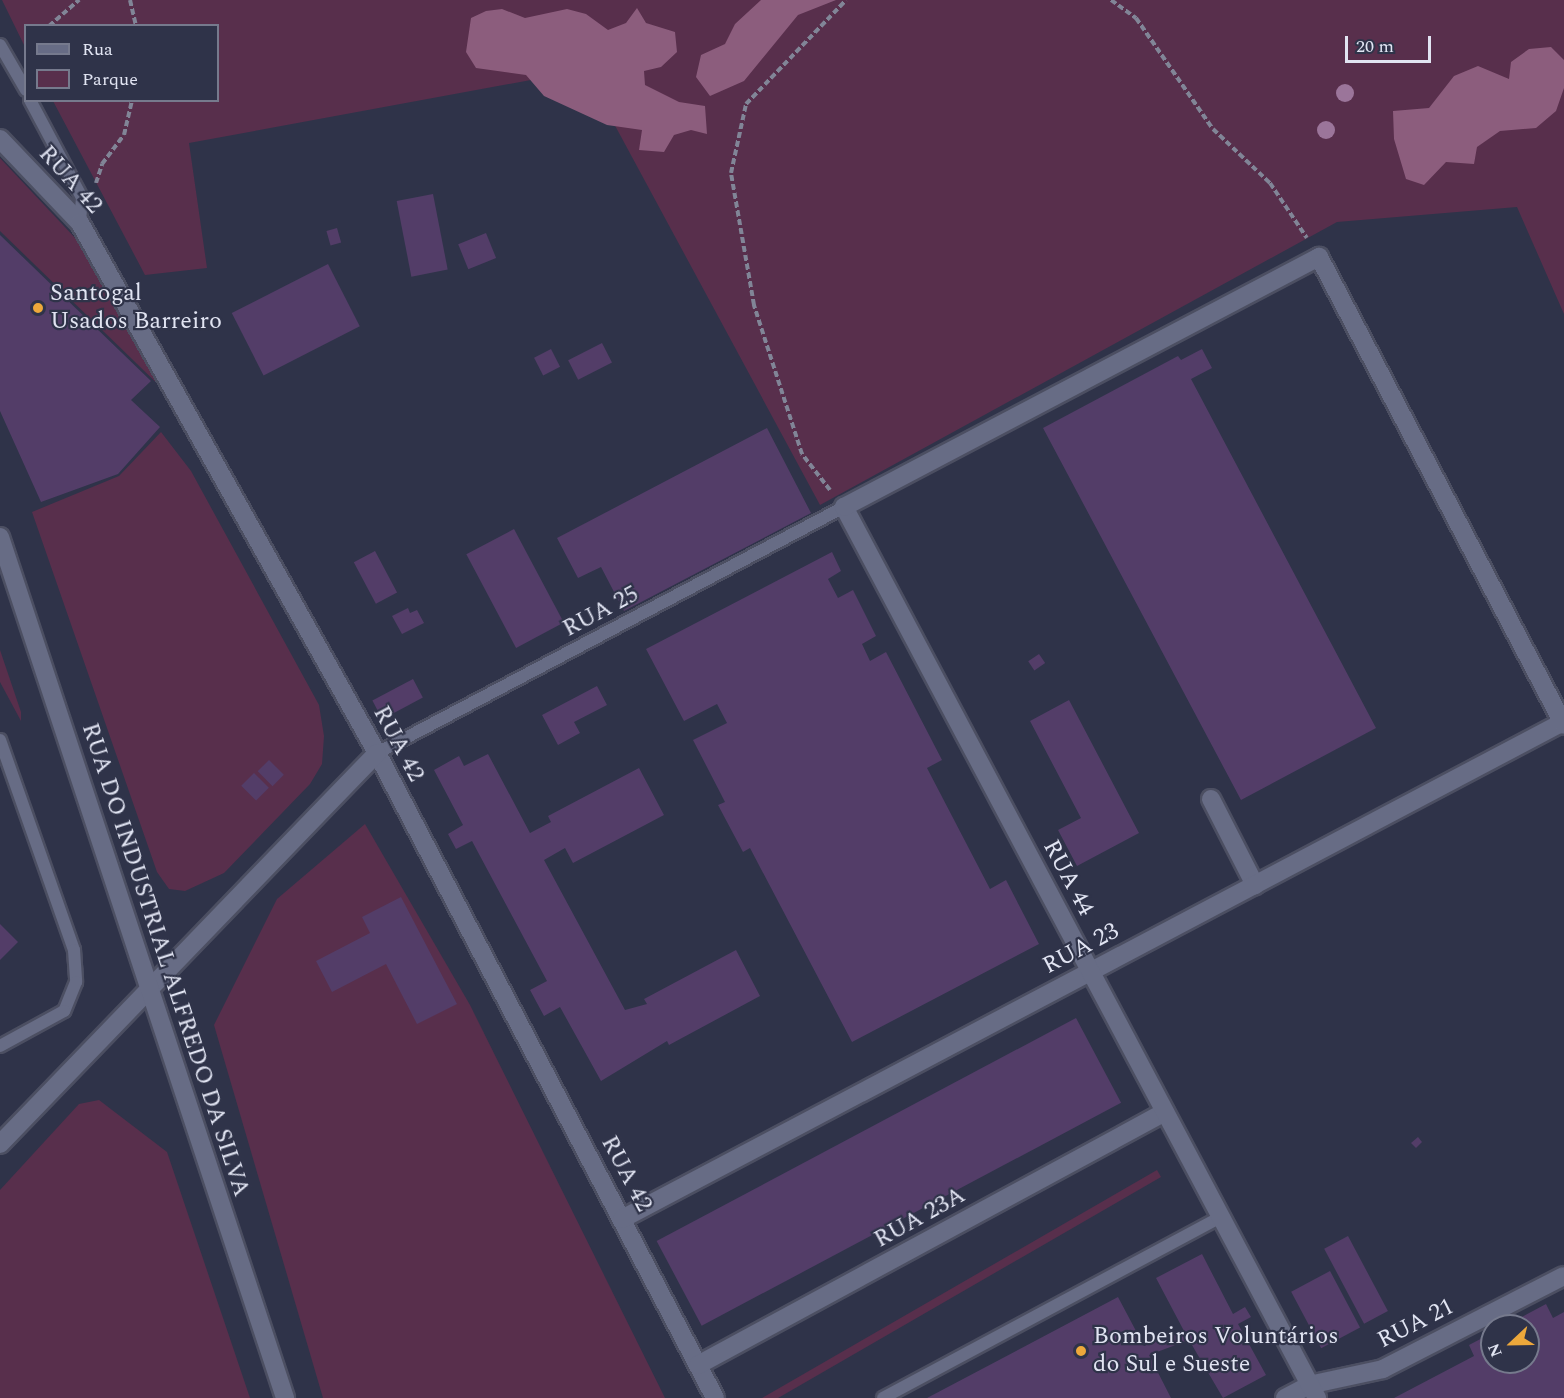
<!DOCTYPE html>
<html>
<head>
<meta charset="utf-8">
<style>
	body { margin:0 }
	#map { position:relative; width:1564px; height:1398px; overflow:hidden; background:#2f3349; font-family:Spectral,serif }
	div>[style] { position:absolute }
	.green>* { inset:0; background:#582f4c; transform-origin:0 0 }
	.forest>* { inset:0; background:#8c5d7d }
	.building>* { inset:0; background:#533d68; transform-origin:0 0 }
	.path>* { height:4px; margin-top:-2px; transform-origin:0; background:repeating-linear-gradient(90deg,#818597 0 6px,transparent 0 9px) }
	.roads { filter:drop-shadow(2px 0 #4c4f62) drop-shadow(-2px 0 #4c4f62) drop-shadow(0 2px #4c4f62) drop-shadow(0 -2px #4c4f62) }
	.lane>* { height:12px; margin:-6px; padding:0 6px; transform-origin:6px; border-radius:6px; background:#676c85 }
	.street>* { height:18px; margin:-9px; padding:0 9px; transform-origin:9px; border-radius:9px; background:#676c85 }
	.secondary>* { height:18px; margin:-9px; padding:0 9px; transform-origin:9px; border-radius:9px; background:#676c85 }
	.trees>* { width:18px; height:18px; margin:-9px; border-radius:50%; background:#9b759a }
	.dots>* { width:16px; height:16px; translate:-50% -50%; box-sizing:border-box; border:3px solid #2f3349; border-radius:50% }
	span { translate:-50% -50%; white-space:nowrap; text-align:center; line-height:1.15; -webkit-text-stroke:4.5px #2f3349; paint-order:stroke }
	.street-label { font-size:24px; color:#e1e4f2 }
	.poi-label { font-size:24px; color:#e1e4f2 }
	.left { translate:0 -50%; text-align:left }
	.legend { position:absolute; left:24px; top:24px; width:195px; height:78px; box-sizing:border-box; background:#2f3349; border:2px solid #767a8d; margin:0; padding:8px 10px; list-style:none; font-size:18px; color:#e1e4f2 }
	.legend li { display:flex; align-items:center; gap:12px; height:30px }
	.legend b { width:30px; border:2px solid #767a8d }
	.north { position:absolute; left:1480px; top:1314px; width:60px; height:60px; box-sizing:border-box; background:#2f3349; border:2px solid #767a8d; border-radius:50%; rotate:248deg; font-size:16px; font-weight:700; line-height:24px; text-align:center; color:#e1e4f2 }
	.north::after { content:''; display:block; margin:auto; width:21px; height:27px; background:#eda83b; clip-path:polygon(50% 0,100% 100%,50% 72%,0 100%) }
	.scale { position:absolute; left:1345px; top:36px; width:86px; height:27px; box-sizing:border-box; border:3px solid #e1e4f2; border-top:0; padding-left:8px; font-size:18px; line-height:21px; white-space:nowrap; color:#e1e4f2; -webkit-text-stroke:4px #2f3349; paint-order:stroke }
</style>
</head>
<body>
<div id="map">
	<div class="green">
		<div style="clip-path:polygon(2px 0,1564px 0,1564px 314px,1517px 207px,1337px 222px,820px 505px,585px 70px,189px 143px,207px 268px,145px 275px,53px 101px,218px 100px,218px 26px,26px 26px,25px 47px)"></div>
		<div style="clip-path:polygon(0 158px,93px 257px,167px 393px,0 231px)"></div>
		<div style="clip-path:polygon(161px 432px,191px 471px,319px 705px,324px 736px,322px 764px,310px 784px,224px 873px,185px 891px,169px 889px,157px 872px,32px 512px,119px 476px)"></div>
		<div style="clip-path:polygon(0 650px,21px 712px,21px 721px,0 682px)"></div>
		<div style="clip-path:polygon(365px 824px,470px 1005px,665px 1398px,323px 1398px,214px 1025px,277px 899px)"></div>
		<div style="clip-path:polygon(99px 1100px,167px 1152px,250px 1398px,0 1398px,0 1190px,79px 1104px)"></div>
		<div style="left:1157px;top:1170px;width:8px;height:481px;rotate:60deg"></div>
	</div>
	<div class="forest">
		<div style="clip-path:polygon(761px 0,836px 0,798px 15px,744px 81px,710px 96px,696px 77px,701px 55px,725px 44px,735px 24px)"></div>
		<div style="clip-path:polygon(637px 8px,646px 23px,675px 32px,677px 52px,661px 67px,644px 71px,645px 85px,679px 102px,705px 106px,707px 134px,691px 130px,674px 135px,664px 152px,639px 150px,642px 130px,607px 125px,544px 96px,526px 75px,476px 68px,466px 52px,471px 18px,486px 11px,502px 9px,525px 18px,567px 9px,586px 14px,608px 30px,626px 23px)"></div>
		<div style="clip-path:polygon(1551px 47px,1564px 60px,1564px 88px,1556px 111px,1536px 128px,1500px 131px,1477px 147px,1474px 164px,1446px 162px,1424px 185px,1406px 179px,1394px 139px,1393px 111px,1429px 108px,1454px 76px,1478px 66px,1509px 79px,1511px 62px,1529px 49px)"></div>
	</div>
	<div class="building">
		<div style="left:433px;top:194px;width:77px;height:37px;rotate:79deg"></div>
		<div style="left:337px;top:228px;width:15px;height:11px;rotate:74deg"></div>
		<div style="left:486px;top:233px;width:27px;height:30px;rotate:68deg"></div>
		<div style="clip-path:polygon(0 235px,151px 381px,131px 400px,160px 427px,118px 474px,41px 502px,0 411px)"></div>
		<div style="left:328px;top:264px;width:70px;height:108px;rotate:63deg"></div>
		<div style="left:602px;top:343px;width:22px;height:38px;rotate:63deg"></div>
		<div style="left:551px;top:349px;width:20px;height:19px;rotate:63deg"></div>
		<div style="clip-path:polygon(1202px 349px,1212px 368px,1191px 379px,1376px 728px,1241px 800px,1043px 428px,1178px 356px,1181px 360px)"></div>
		<div style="clip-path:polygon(767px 428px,811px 513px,624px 611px,601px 567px,578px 578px,557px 538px)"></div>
		<div style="left:514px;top:529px;width:106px;height:54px;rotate:62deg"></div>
		<div style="left:375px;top:551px;width:47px;height:24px;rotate:62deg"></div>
		<div style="clip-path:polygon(832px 552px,841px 571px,828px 579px,838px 598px,853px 590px,876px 636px,862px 644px,870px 661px,886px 652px,942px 760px,927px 768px,990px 889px,1006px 880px,1039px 944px,852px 1042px,750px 848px,743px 852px,718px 805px,725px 802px,693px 740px,727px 723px,717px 704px,684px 721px,646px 649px)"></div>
		<div style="clip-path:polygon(408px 608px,410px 613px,417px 610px,424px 623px,402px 634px,392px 616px)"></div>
		<div style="left:1039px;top:654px;width:11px;height:13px;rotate:56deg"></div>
		<div style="left:413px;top:679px;width:21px;height:46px;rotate:62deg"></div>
		<div style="clip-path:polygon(597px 686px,607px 705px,574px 722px,580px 733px,558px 745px,542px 715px)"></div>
		<div style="clip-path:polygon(1069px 700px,1139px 833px,1077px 866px,1058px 830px,1081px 818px,1030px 721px)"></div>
		<div style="clip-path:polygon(488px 754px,530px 833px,551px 822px,548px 816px,639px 768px,664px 815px,573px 863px,565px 848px,544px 860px,625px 1010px,647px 1004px,644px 999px,736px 950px,760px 996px,669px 1045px,667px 1041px,601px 1081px,560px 1007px,544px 1016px,530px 990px,547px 981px,472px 841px,456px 849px,448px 834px,463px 825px,434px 770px,459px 756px,464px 766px)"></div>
		<div style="left:269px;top:760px;width:21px;height:16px;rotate:45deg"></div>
		<div style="left:254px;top:773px;width:21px;height:18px;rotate:45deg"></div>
		<div style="clip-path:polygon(401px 897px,457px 1004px,417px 1024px,386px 964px,332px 992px,316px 961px,370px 933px,362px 917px)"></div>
		<div style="clip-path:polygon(0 924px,18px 942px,0 960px)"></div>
		<div style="left:1076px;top:1018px;width:96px;height:475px;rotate:62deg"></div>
		<div style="clip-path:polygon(1418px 1137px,1422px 1142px,1416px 1148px,1411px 1143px)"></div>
		<div style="left:1348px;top:1236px;width:85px;height:27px;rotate:62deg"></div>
		<div style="clip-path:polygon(1202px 1254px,1233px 1314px,1245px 1307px,1251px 1317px,1238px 1324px,1266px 1375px,1223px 1398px,1189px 1340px,1149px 1355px,1171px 1398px,927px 1398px,1118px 1297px,1144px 1346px,1184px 1331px,1156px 1278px)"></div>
		<div style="left:1330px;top:1271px;width:64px;height:44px;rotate:62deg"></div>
		<div style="clip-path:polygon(1546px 1304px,1553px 1318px,1564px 1312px,1564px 1398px,1394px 1398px,1474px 1356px,1469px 1345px,1492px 1333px,1492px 1362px,1528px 1362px,1528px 1326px,1505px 1326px)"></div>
	</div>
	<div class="path">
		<div style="left:130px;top:0;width:27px;rotate:77deg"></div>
		<div style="left:1111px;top:0;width:31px;rotate:36deg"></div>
		<div style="left:1136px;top:18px;width:135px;rotate:55.3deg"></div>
		<div style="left:1213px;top:129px;width:79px;rotate:43.5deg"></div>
		<div style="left:1270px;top:183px;width:66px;rotate:56.1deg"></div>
		<div style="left:49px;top:26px;width:40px;rotate:-41deg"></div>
		<div style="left:96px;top:183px;width:20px;rotate:-72deg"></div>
		<div style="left:102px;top:164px;width:36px;rotate:-53deg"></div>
		<div style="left:124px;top:135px;width:36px;rotate:-77deg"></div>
		<div style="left:830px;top:490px;width:46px;rotate:-127.9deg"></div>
		<div style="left:802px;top:454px;width:157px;rotate:-107.9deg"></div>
		<div style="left:754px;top:305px;width:134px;rotate:-99.9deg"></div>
		<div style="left:731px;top:173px;width:71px;rotate:-77.7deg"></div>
		<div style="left:746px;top:104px;width:144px;rotate:-46.1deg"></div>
	</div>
	<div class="roads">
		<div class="lane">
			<div style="left:0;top:45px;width:52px;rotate:60deg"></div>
			<div style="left:30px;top:100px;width:111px;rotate:62deg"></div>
			<div style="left:82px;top:198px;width:25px;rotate:95deg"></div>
			<div style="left:0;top:740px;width:223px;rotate:70.6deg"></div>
			<div style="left:74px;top:950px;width:32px;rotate:86deg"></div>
			<div style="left:76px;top:982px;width:31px;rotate:112deg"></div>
			<div style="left:64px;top:1011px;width:73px;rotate:151.3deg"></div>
			<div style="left:377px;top:753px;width:528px;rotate:-27.78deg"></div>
			<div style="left:883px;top:1398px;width:383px;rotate:-28.2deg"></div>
		</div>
		<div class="street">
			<div style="left:0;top:139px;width:116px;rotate:46.4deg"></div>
			<div style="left:80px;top:223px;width:608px;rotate:60.73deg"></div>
			<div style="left:377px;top:753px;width:728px;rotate:62.34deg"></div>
			<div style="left:1211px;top:799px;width:97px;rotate:62.9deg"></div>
			<div style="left:0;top:1144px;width:543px;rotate:-46.04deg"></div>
			<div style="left:622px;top:1219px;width:1064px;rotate:-27.84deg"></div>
			<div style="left:698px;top:1365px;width:531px;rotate:-28.45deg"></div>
			<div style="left:1285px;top:1398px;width:27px;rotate:-28deg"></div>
			<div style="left:1309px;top:1385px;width:76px;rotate:-12.2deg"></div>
			<div style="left:1383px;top:1369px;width:203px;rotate:-27.2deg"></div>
			<div style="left:1317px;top:1398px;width:1009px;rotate:-117.96deg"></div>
			<div style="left:844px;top:507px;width:537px;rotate:-27.76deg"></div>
			<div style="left:1319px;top:257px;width:528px;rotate:62.37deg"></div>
		</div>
		<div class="secondary">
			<div style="left:0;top:537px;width:907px;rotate:71.68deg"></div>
		</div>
	</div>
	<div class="trees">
		<div style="left:1345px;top:93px"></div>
		<div style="left:1326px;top:130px"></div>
	</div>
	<div class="dots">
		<div style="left:38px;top:308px;background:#eda83b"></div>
		<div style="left:1081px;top:1351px;background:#eda83b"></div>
	</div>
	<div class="street-label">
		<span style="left:70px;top:180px;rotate:48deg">RUA 42</span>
		<span style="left:601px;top:612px;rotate:-28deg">RUA 25</span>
		<span style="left:398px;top:744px;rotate:62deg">RUA 42</span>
		<span style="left:1068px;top:878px;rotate:62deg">RUA 44</span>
		<span style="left:1081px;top:949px;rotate:-28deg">RUA 23</span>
		<span style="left:165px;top:960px;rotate:72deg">RUA DO INDUSTRIAL ALFREDO DA SILVA</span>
		<span style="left:626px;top:1174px;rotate:62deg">RUA 42</span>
		<span style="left:920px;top:1218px;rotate:-29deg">RUA 23A</span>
		<span style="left:1416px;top:1324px;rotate:-27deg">RUA 21</span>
	</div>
	<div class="poi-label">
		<span class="left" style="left:50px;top:308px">Santogal<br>Usados Barreiro</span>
		<span class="left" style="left:1093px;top:1351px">Bombeiros Voluntários<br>do Sul e Sueste</span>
	</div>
	<ul class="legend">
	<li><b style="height:8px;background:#676c85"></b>Rua</li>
	<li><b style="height:16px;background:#582f4c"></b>Parque</li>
	</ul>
	<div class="north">N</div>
	<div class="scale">20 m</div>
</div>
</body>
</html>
